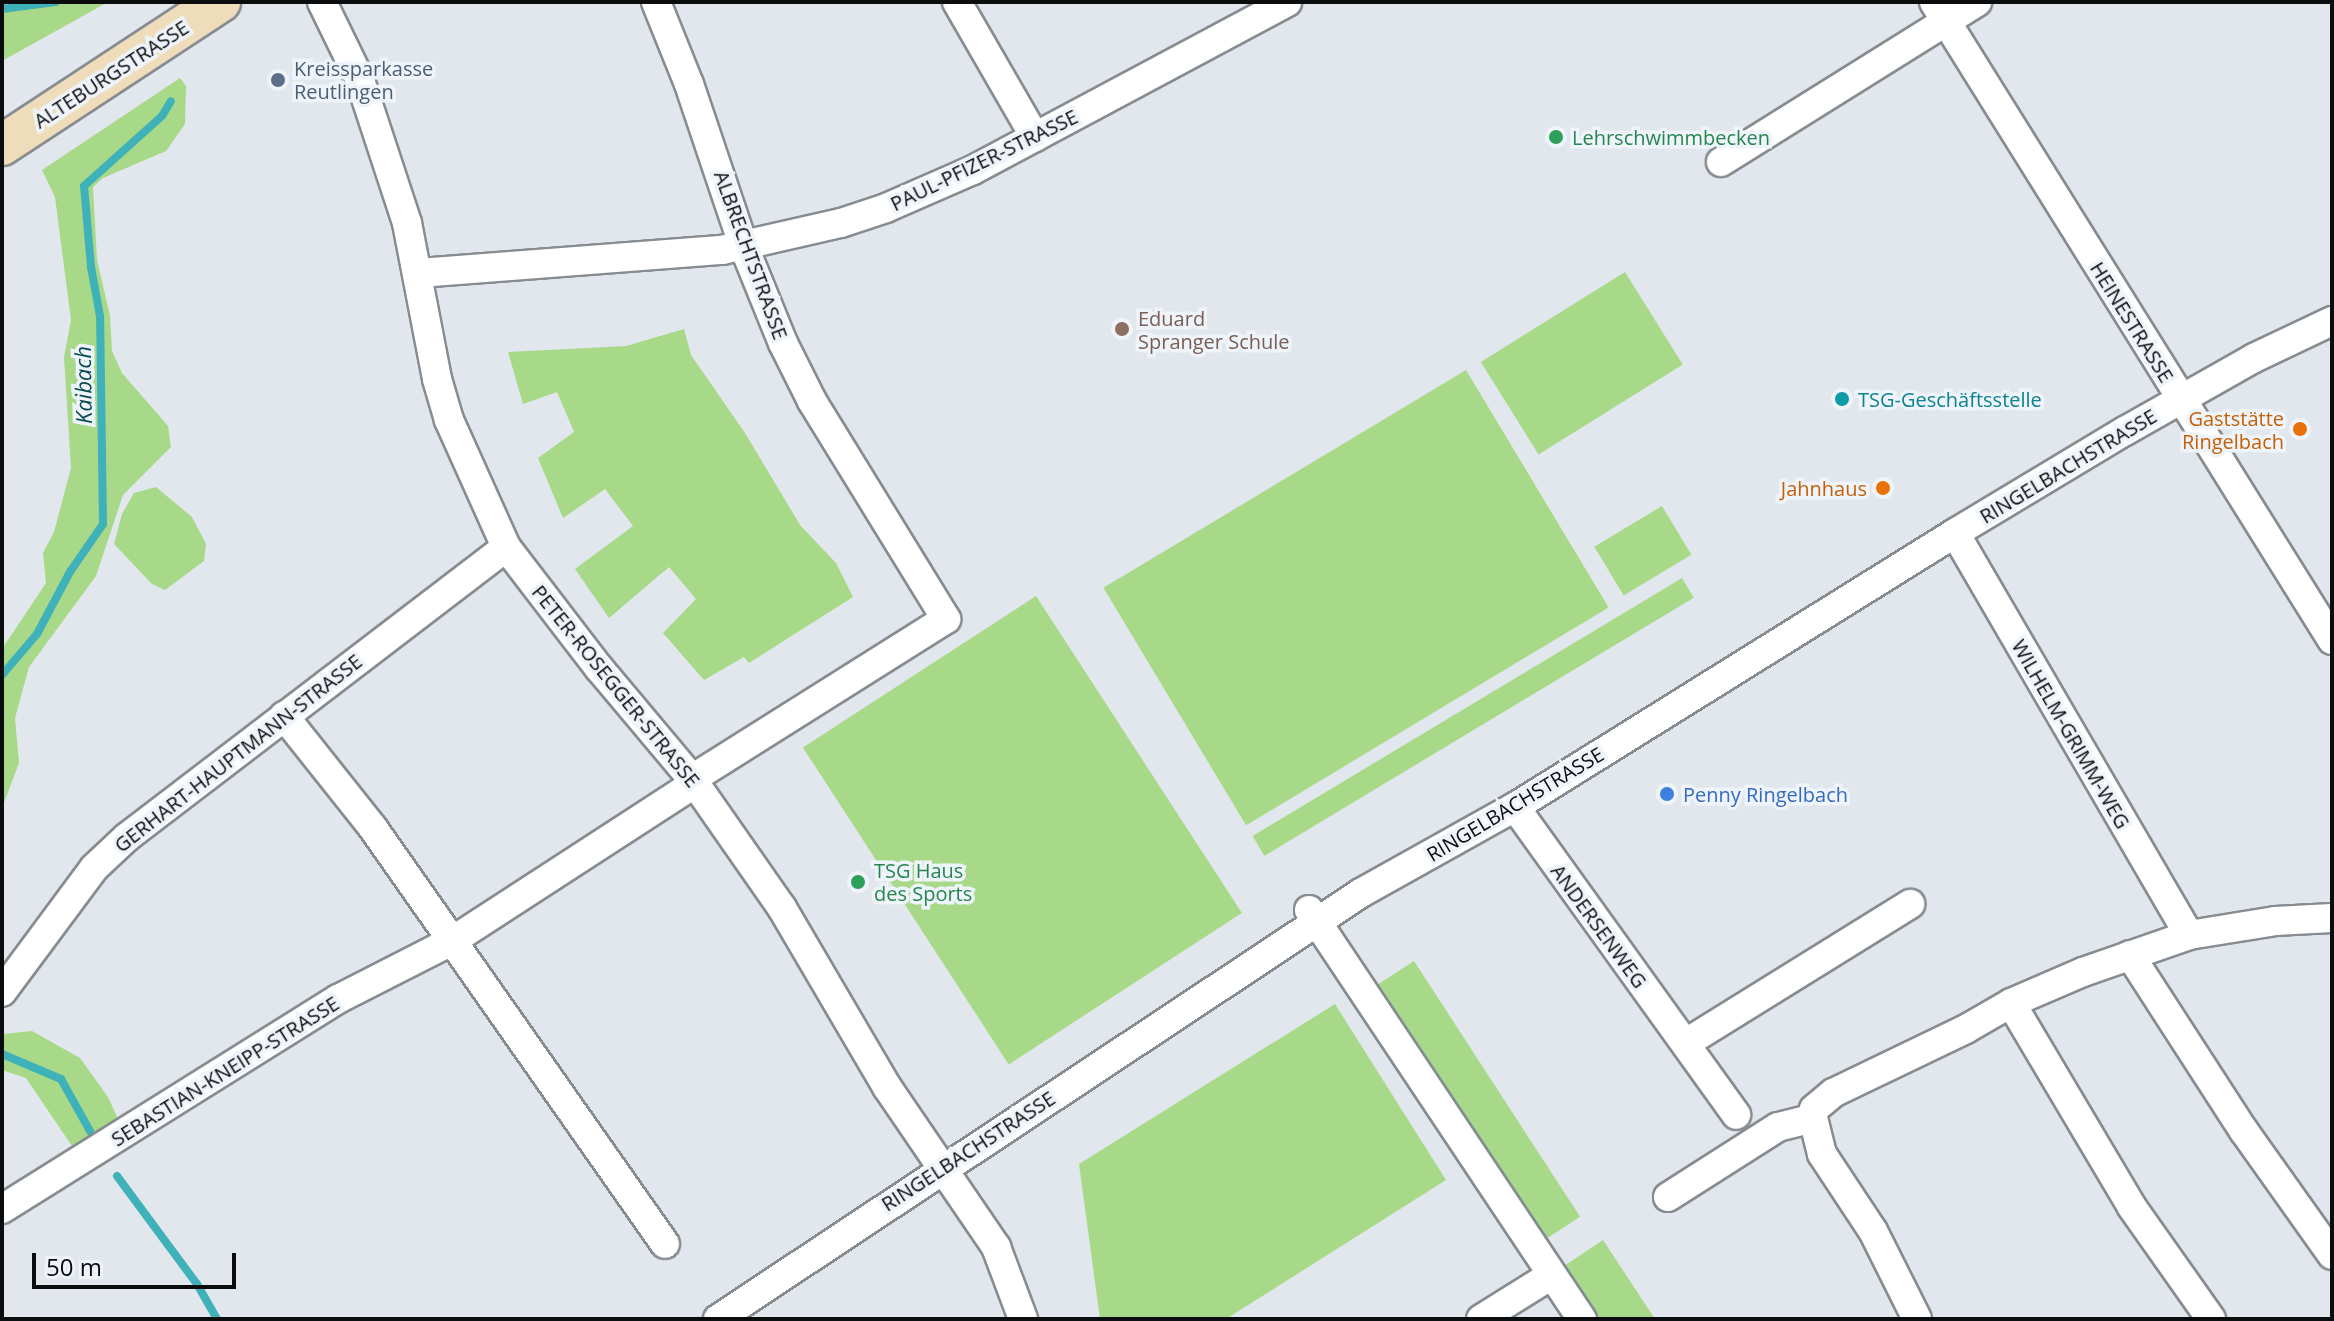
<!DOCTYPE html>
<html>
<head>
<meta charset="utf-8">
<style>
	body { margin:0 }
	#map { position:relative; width:2334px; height:1321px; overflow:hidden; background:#e1e7ec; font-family:"Open Sans",sans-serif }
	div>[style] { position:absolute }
	.green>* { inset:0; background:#a8d989; transform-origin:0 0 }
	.stream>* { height:8px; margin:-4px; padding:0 4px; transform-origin:4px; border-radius:4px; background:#3fb1b9 }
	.roads { filter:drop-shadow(2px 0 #878c91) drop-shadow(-2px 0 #878c91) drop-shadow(0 2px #878c91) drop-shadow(0 -2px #878c91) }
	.street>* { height:28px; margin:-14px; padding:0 14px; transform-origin:14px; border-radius:14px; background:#fff }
	.secondary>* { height:40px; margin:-20px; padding:0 20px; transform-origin:20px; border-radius:20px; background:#eedcba }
	.dots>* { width:22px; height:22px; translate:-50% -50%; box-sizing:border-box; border:4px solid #eef4f9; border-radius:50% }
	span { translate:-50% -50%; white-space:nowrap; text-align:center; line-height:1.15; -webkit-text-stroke:7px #eef4f9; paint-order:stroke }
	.service-label { font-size:20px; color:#4e5e75 }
	.left { translate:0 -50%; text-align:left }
	.street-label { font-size:20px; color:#0b0c0e }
	.leisure-label { font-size:20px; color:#27864d }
	.education-label { font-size:20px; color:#785e54 }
	.culture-label { font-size:20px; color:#0d838f }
	.food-label { font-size:20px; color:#c56008 }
	.right { translate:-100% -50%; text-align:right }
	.shop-label { font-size:20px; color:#366cbe }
	.water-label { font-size:22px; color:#054b50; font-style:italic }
	.frame { position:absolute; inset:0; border:4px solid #0b0c0e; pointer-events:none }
	.scale { position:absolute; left:32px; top:1253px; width:204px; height:36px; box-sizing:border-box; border:4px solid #0b0c0e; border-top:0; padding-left:10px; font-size:24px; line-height:28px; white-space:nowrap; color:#0b0c0e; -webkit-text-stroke:6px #eef4f9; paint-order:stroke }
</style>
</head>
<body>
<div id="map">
	<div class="green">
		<div style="clip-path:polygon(2px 2px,108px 2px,2px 61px)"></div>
		<div style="clip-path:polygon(180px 78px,186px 86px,185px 124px,166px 151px,103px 178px,93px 187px,97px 260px,110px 316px,112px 351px,122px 373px,168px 426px,171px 447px,123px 495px,96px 576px,29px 667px,15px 718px,19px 763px,2px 808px,2px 649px,46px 583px,43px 553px,54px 532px,71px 468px,64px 357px,71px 320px,55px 197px,42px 170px)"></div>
		<div style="left:1625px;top:272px;width:109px;height:170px;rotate:58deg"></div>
		<div style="clip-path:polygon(684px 329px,691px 355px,745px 433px,800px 525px,836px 563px,853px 597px,749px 663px,744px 657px,704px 680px,663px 633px,696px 599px,669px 567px,609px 618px,575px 569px,633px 526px,605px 489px,563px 518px,538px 458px,574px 432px,557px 392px,523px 404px,508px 352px,626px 346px)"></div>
		<div style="left:1466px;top:370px;width:277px;height:423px;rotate:59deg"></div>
		<div style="clip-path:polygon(156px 487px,192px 517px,206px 544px,204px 561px,165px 590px,152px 584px,114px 544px,122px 514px,134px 493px)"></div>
		<div style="left:1662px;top:506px;width:57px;height:79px;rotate:59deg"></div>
		<div style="left:1682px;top:578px;width:23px;height:501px;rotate:59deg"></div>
		<div style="left:1036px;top:596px;width:378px;height:278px;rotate:57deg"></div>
		<div style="left:1414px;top:961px;width:305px;height:44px;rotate:57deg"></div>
		<div style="clip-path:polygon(1335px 1004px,1446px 1180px,1226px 1319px,1100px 1319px,1079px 1164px)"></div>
		<div style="clip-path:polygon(32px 1031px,80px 1058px,108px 1097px,122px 1128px,76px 1152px,26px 1078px,2px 1070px,2px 1034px)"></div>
		<div style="clip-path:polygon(1603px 1240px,1655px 1319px,1582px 1319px,1552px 1274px)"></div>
	</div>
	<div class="stream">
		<div style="left:2px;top:9px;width:54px;rotate:-7.4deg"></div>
		<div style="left:2px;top:675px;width:54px;rotate:-49.5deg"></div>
		<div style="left:37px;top:634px;width:70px;rotate:-62deg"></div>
		<div style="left:70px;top:572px;width:58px;rotate:-55.5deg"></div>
		<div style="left:103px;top:524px;width:208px;rotate:-90.8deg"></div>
		<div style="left:100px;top:316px;width:50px;rotate:-100.4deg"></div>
		<div style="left:91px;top:267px;width:81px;rotate:-94.9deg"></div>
		<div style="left:84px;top:186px;width:105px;rotate:-41.9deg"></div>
		<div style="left:162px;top:116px;width:17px;rotate:-59deg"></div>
		<div style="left:2px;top:1054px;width:64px;rotate:23deg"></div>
		<div style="left:61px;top:1079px;width:60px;rotate:60.9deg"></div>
		<div style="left:117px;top:1176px;width:134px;rotate:53.5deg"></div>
		<div style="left:197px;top:1284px;width:40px;rotate:60.3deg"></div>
	</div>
	<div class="roads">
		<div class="street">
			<div style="left:322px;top:2px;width:87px;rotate:64deg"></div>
			<div style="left:360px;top:80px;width:151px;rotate:71.8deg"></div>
			<div style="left:407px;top:223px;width:159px;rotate:79.1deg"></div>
			<div style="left:437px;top:379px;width:43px;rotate:73.7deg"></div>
			<div style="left:449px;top:420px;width:139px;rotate:65.8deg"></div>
			<div style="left:506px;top:547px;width:153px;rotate:52.5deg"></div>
			<div style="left:599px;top:668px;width:145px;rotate:50deg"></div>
			<div style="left:692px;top:779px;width:157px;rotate:55.1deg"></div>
			<div style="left:782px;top:908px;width:208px;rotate:59.6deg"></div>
			<div style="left:887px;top:1087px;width:194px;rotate:55.7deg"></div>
			<div style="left:996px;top:1247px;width:77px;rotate:69.4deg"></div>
			<div style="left:656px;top:2px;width:88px;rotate:68.1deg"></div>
			<div style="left:689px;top:84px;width:172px;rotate:71.4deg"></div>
			<div style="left:744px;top:247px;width:104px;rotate:67.9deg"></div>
			<div style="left:783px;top:343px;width:65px;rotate:63.4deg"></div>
			<div style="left:812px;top:401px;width:256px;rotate:58.4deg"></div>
			<div style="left:946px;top:619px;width:300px;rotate:147.8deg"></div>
			<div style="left:957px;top:2px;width:156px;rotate:60deg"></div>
			<div style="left:1934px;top:2px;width:752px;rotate:58.04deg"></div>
			<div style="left:1721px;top:162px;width:302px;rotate:-32deg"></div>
			<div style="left:420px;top:273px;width:303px;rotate:-4.4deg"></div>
			<div style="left:722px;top:250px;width:122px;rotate:-12.8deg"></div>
			<div style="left:841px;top:223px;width:47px;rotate:-18.4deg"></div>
			<div style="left:886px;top:208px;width:95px;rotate:-23.6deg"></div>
			<div style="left:973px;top:170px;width:356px;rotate:-28.1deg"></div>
			<div style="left:1955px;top:533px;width:465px;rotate:59.8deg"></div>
			<div style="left:284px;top:716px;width:143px;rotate:51.5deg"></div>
			<div style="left:373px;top:828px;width:508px;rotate:54.93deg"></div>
			<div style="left:1515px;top:807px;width:379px;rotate:54.3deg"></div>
			<div style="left:1309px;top:910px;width:492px;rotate:56.3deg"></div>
			<div style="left:2130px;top:955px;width:210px;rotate:57.1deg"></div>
			<div style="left:2244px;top:1131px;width:152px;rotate:54.6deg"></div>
			<div style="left:2px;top:992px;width:154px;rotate:-53.4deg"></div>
			<div style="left:94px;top:868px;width:45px;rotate:-43.2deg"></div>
			<div style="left:127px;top:837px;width:477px;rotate:-37.4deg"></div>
			<div style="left:2011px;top:1003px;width:237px;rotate:59.3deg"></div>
			<div style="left:2132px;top:1207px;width:137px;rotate:54.8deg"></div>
			<div style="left:1686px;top:1043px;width:264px;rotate:-31.8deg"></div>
			<div style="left:1813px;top:1118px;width:37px;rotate:76deg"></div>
			<div style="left:1822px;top:1154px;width:92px;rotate:56.5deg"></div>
			<div style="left:1873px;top:1231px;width:98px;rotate:63.4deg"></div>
			<div style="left:1668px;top:1197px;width:130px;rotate:-32.5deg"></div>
			<div style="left:1778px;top:1127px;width:36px;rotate:-14deg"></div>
			<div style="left:1813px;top:1118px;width:9px;rotate:-84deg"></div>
			<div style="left:1814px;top:1109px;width:25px;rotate:-40deg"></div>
			<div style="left:1833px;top:1093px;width:148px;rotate:-25.7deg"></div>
			<div style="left:1966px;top:1029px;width:52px;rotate:-30deg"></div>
			<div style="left:2011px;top:1003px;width:78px;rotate:-23.3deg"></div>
			<div style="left:2083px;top:972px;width:112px;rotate:-19.2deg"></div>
			<div style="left:2189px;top:935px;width:87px;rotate:-9.2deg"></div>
			<div style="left:2275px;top:921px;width:57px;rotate:-3deg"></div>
			<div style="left:2px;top:1209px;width:396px;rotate:-32deg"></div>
			<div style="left:338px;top:999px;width:128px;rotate:-27deg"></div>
			<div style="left:452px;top:941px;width:290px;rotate:-33deg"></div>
			<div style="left:718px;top:1319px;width:771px;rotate:-33.53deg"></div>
			<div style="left:1361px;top:893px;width:176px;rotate:-29.2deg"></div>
			<div style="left:1515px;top:807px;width:518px;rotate:-31.91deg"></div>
			<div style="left:1955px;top:533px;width:198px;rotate:-31deg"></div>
			<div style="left:2125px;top:431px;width:148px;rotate:-29.5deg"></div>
			<div style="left:2254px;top:358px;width:86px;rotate:-25.4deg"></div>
			<div style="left:1481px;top:1319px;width:75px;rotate:-32deg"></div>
		</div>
		<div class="secondary">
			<div style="left:2px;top:145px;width:261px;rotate:-33.3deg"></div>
		</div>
	</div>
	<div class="dots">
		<div style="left:278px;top:80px;background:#5c6f8a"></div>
		<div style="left:1556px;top:137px;background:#2e9e5b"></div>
		<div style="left:1122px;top:329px;background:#8d6e63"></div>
		<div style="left:1842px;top:399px;background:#0f9aa8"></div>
		<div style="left:2300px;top:429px;background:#e8710a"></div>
		<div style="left:1883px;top:488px;background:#e8710a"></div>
		<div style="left:1667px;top:794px;background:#3f7fe0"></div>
		<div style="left:858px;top:882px;background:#2e9e5b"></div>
	</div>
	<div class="service-label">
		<span class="left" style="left:294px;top:80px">Kreissparkasse<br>Reutlingen</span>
	</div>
	<div class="street-label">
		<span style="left:111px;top:74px;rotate:-33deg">ALTEBURGSTRASSE</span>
		<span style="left:984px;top:160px;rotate:-26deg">PAUL-PFIZER-STRASSE</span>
		<span style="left:751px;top:255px;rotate:70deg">ALBRECHTSTRASSE</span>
		<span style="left:2132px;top:322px;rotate:58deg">HEINESTRASSE</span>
		<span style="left:2068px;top:466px;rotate:-31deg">RINGELBACHSTRASSE</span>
		<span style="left:616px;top:686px;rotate:51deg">PETER-ROSEGGER-STRASSE</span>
		<span style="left:2071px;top:734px;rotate:60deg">WILHELM-GRIMM-WEG</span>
		<span style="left:238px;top:753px;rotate:-38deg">GERHART-HAUPTMANN-STRASSE</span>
		<span style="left:1515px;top:804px;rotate:-31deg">RINGELBACHSTRASSE</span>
		<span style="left:1599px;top:926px;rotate:54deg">ANDERSENWEG</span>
		<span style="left:225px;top:1071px;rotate:-32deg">SEBASTIAN-KNEIPP-STRASSE</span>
		<span style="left:968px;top:1151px;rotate:-33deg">RINGELBACHSTRASSE</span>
	</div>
	<div class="leisure-label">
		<span class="left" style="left:1572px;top:137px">Lehrschwimmbecken</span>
		<span class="left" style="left:874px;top:882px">TSG Haus<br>des Sports</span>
	</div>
	<div class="education-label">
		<span class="left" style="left:1138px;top:330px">Eduard<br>Spranger Schule</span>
	</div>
	<div class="culture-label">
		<span class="left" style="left:1858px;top:399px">TSG-Geschäftsstelle</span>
	</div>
	<div class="food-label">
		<span class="right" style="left:2284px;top:430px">Gaststätte<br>Ringelbach</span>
		<span class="right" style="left:1867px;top:488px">Jahnhaus</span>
	</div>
	<div class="shop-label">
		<span class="left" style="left:1683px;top:794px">Penny Ringelbach</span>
	</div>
	<div class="water-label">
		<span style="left:83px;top:385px;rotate:-91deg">Kaibach</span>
	</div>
	<div class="frame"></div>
	<div class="scale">50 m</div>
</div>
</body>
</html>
